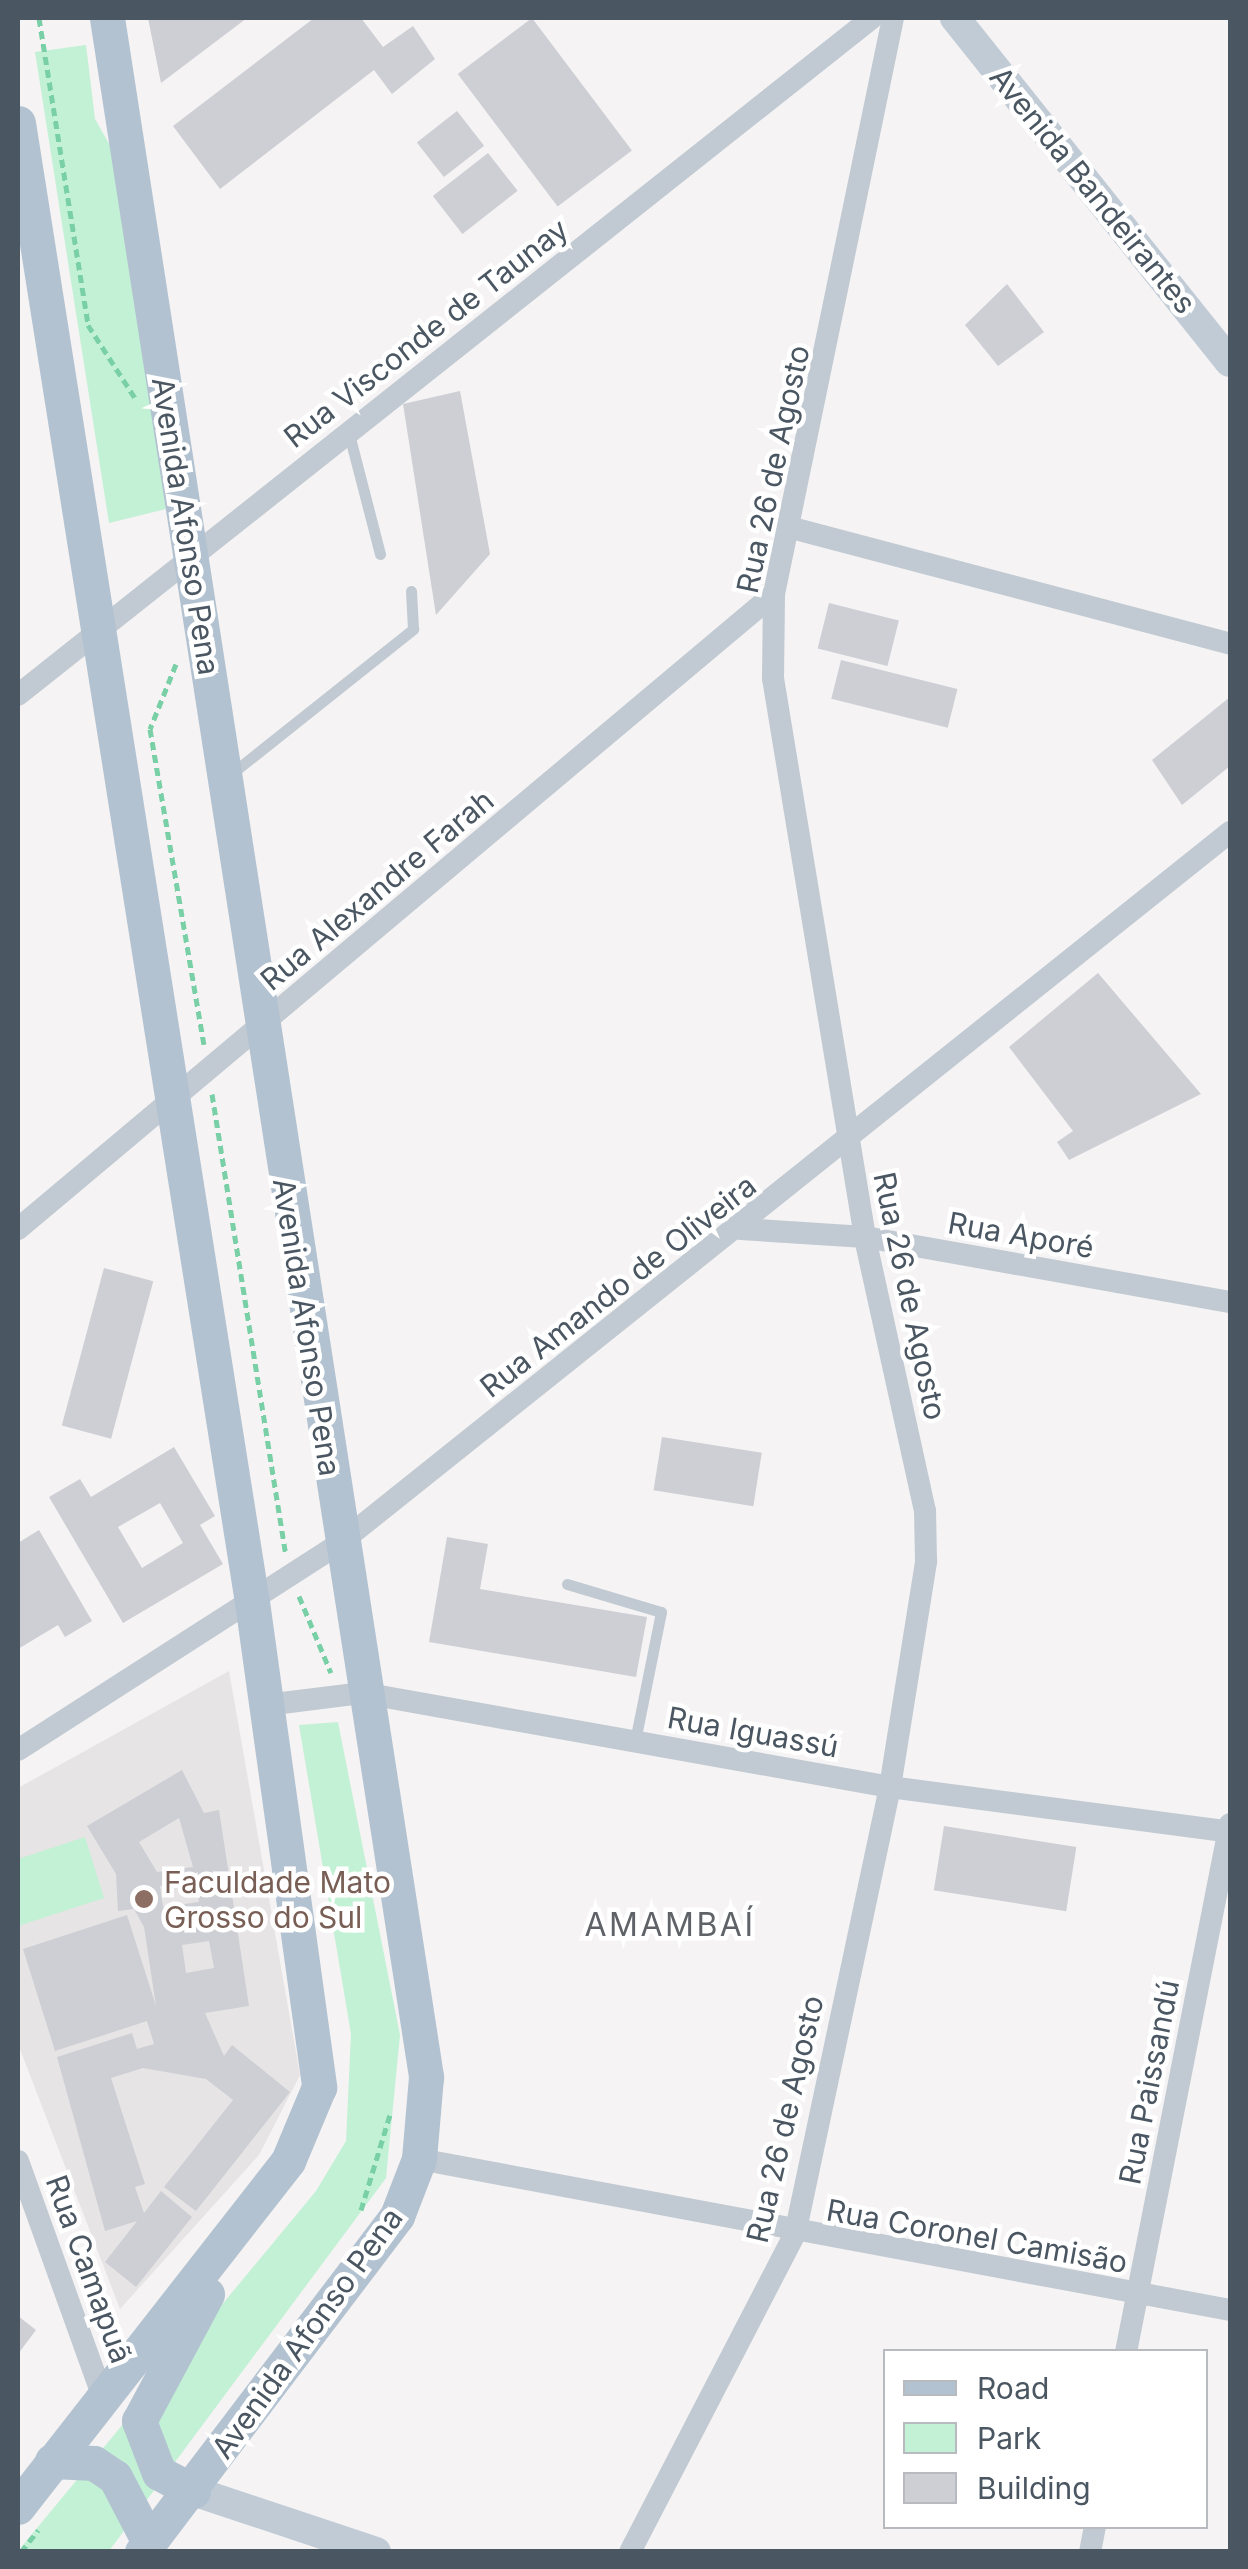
<!DOCTYPE html>
<html>
<head>
<meta charset="utf-8">
<style>
	body { margin:0 }
	#map { position:relative; width:1248px; height:2569px; overflow:hidden; background:#f5f3f3; font-family:Inter,sans-serif }
	div>[style] { position:absolute }
	.education>* { inset:0; background:#e6e4e5 }
	.green>* { inset:0; background:#c3f1d5 }
	.building>* { inset:0; background:#cdcfd5; transform-origin:0 0 }
	.path>* { height:5px; margin-top:-2.5px; transform-origin:0; background:repeating-linear-gradient(90deg,#7ad0a6 0 8px,transparent 0 13px) }
	.lane>* { height:11px; margin:-5.5px; padding:0 5.5px; transform-origin:5.5px; border-radius:5.5px; background:#c1cad2 }
	.street>* { height:22px; margin:-11px; padding:0 11px; transform-origin:11px; border-radius:11px; background:#c1cad2 }
	.secondary>* { height:30px; margin:-15px; padding:0 15px; transform-origin:15px; border-radius:15px; background:#c1cbd6 }
	.primary>* { height:35px; margin:-17.5px; padding:0 17.5px; transform-origin:17.5px; border-radius:17.5px; background:#b3c2d1 }
	.dots>* { width:28px; height:28px; translate:-50% -50%; box-sizing:border-box; border:5px solid #fff; border-radius:50% }
	span { translate:-50% -50%; white-space:nowrap; text-align:center; line-height:1.15; -webkit-text-stroke:9px #fff; paint-order:stroke }
	.street-label { font-size:30px; color:#4a5661 }
	.education-label { font-size:30px; color:#785e54 }
	.left { translate:0 -50%; text-align:left }
	.neighbourhood-label { font-size:32px; color:#5f6368; letter-spacing:2.5px }
	.frame { position:absolute; inset:0; border:20px solid #4a5661; pointer-events:none }
	.legend { position:absolute; left:883px; top:2349px; width:325px; height:180px; box-sizing:border-box; background:#fff; border:2px solid #b7bbc0; margin:0; padding:12px 18px; list-style:none; font-size:30px; color:#4a5661 }
	.legend li { display:flex; align-items:center; gap:20px; height:50px }
	.legend b { width:50px; border:2px solid #b7bbc0 }
</style>
</head>
<body>
<div id="map">
	<div class="education">
		<div style="clip-path:polygon(229px 1671px,300px 2075px,259px 2155px,120px 2309px,18px 2044px,18px 1788px)"></div>
	</div>
	<div class="green">
		<div style="clip-path:polygon(86px 45px,95px 119px,116px 156px,166px 509px,109px 523px,35px 52px)"></div>
		<div style="clip-path:polygon(338px 1722px,400px 2035px,386px 2178px,109px 2551px,18px 2551px,316px 2191px,346px 2141px,351px 2034px,299px 1725px)"></div>
		<div style="clip-path:polygon(85px 1837px,104px 1898px,18px 1926px,18px 1859px)"></div>
	</div>
	<div class="building">
		<div style="clip-path:polygon(148px 18px,247px 18px,161px 83px)"></div>
		<div style="clip-path:polygon(314px 18px,361px 18px,383px 47px,413px 26px,435px 59px,392px 94px,374px 70px,220px 189px,173px 126px)"></div>
		<div style="left:532px;top:18px;width:166px;height:93px;rotate:53deg"></div>
		<div style="left:457px;top:111px;width:44px;height:51px;rotate:52deg"></div>
		<div style="left:488px;top:153px;width:48px;height:70px;rotate:52deg"></div>
		<div style="clip-path:polygon(1007px 284px,1044px 332px,998px 366px,965px 325px)"></div>
		<div style="clip-path:polygon(460px 391px,490px 554px,436px 615px,403px 404px)"></div>
		<div style="left:829px;top:603px;width:72px;height:47px;rotate:14deg"></div>
		<div style="left:841px;top:660px;width:120px;height:40px;rotate:14deg"></div>
		<div style="clip-path:polygon(1230px 697px,1230px 766px,1182px 805px,1152px 760px)"></div>
		<div style="clip-path:polygon(1098px 973px,1201px 1094px,1069px 1160px,1057px 1142px,1073px 1131px,1009px 1047px)"></div>
		<div style="left:104px;top:1268px;width:51px;height:163px;rotate:15deg"></div>
		<div style="left:662px;top:1437px;width:101px;height:54px;rotate:9deg"></div>
		<div style="clip-path:polygon(evenodd,174px 1447px,215px 1516px,200px 1525px,223px 1564px,123px 1623px,49px 1497px,80px 1479px,91px 1497px,174px 1447px,160px 1503px,183px 1543px,142px 1568px,118px 1527px,160px 1503px)"></div>
		<div style="clip-path:polygon(39px 1530px,92px 1621px,65px 1637px,58px 1625px,18px 1649px,18px 1543px)"></div>
		<div style="clip-path:polygon(447px 1537px,488px 1544px,480px 1589px,647px 1617px,636px 1677px,429px 1642px)"></div>
		<div style="clip-path:polygon(evenodd,182px 1770px,204px 1813px,219px 1810px,249px 2006px,205px 2013px,224px 2056px,232px 2045px,290px 2092px,196px 2211px,164px 2187px,233px 2100px,206px 2079px,143px 2068px,111px 2078px,145px 2184px,135px 2187px,144px 2213px,161px 2191px,192px 2217px,136px 2287px,105px 2262px,137px 2221px,105px 2231px,57px 2057px,132px 2033px,137px 2049px,154px 2044px,147px 2021px,55px 2051px,23px 1949px,127px 1915px,156px 2006px,144px 1927px,134px 1909px,118px 1911px,116px 1874px,87px 1826px,182px 1770px,179px 1818px,193px 1867px,157px 1872px,139px 1842px,179px 1818px,182px 1770px,195px 1880px,199px 1902px,163px 1907px,160px 1886px,195px 1880px,182px 1770px,209px 1941px,214px 1968px,186px 1973px,182px 1945px,209px 1941px)"></div>
		<div style="left:944px;top:1826px;width:134px;height:65px;rotate:9deg"></div>
		<div style="clip-path:polygon(18px 2316px,36px 2330px,18px 2354px)"></div>
	</div>
	<div class="path">
		<div style="left:39px;top:18px;width:311px;rotate:80.9deg"></div>
		<div style="left:88px;top:325px;width:87px;rotate:57.2deg"></div>
		<div style="left:176px;top:664px;width:70px;rotate:111.8deg"></div>
		<div style="left:150px;top:729px;width:320px;rotate:80.3deg"></div>
		<div style="left:212px;top:1094px;width:464px;rotate:80.9deg"></div>
		<div style="left:299px;top:1596px;width:83px;rotate:67.4deg"></div>
		<div style="left:361px;top:2210px;width:103px;rotate:-73.1deg"></div>
		<div style="left:21px;top:2552px;width:28px;rotate:-52deg"></div>
	</div>
	<div class="lane">
		<div style="left:349px;top:434px;width:124px;rotate:75.5deg"></div>
		<div style="left:231px;top:774px;width:233px;rotate:-38.5deg"></div>
		<div style="left:413px;top:629px;width:38px;rotate:-93deg"></div>
		<div style="left:567px;top:1584px;width:98px;rotate:16.6deg"></div>
		<div style="left:661px;top:1612px;width:132px;rotate:101.4deg"></div>
	</div>
	<div class="street">
		<div style="left:792px;top:528px;width:453px;rotate:14.8deg"></div>
		<div style="left:18px;top:695px;width:1090px;rotate:-38.41deg"></div>
		<div style="left:18px;top:1229px;width:987px;rotate:-40.03deg"></div>
		<div style="left:741px;top:1229px;width:124px;rotate:3.7deg"></div>
		<div style="left:865px;top:1237px;width:371px;rotate:10.1deg"></div>
		<div style="left:266px;top:1705px;width:98px;rotate:-7.1deg"></div>
		<div style="left:363px;top:1693px;width:535px;rotate:10.11deg"></div>
		<div style="left:890px;top:1787px;width:343px;rotate:7.5deg"></div>
		<div style="left:18px;top:1750px;width:383px;rotate:-32.7deg"></div>
		<div style="left:340px;top:1543px;width:1139px;rotate:-38.62deg"></div>
		<div style="left:419px;top:2159px;width:825px;rotate:10.55deg"></div>
		<div style="left:18px;top:2161px;width:251px;rotate:70.2deg"></div>
		<div style="left:1126px;top:2352px;width:538px;rotate:-78.86deg"></div>
		<div style="left:630px;top:2552px;width:358px;rotate:-62.6deg"></div>
		<div style="left:795px;top:2234px;width:457px;rotate:-78deg"></div>
		<div style="left:890px;top:1787px;width:229px;rotate:-80.9deg"></div>
		<div style="left:926px;top:1561px;width:50px;rotate:-91.1deg"></div>
		<div style="left:925px;top:1511px;width:280px;rotate:-102.4deg"></div>
		<div style="left:865px;top:1237px;width:567px;rotate:-99.35deg"></div>
		<div style="left:773px;top:678px;width:84px;rotate:-89.3deg"></div>
		<div style="left:774px;top:594px;width:588px;rotate:-78.33deg"></div>
		<div style="left:1090px;top:2552px;width:26px;rotate:-79deg"></div>
	</div>
	<div class="secondary">
		<div style="left:955px;top:18px;width:440px;rotate:51.4deg"></div>
		<div style="left:193px;top:2491px;width:193px;rotate:18.4deg"></div>
	</div>
	<div class="primary">
		<div style="left:107px;top:18px;width:2084px;rotate:81.19deg"></div>
		<div style="left:426px;top:2077px;width:82px;rotate:94.9deg"></div>
		<div style="left:419px;top:2159px;width:61px;rotate:111.1deg"></div>
		<div style="left:397px;top:2216px;width:422px;rotate:127.2deg"></div>
		<div style="left:18px;top:123px;width:1497px;rotate:81.01deg"></div>
		<div style="left:252px;top:1602px;width:490px;rotate:82.1deg"></div>
		<div style="left:319px;top:2087px;width:80px;rotate:112.7deg"></div>
		<div style="left:288px;top:2161px;width:439px;rotate:128deg"></div>
		<div style="left:52px;top:2461px;width:42px;rotate:2.7deg"></div>
		<div style="left:94px;top:2463px;width:25px;rotate:34deg"></div>
		<div style="left:115px;top:2477px;width:73px;rotate:62.4deg"></div>
		<div style="left:193px;top:2491px;width:38px;rotate:-152deg"></div>
		<div style="left:159px;top:2473px;width:56px;rotate:-111deg"></div>
		<div style="left:139px;top:2421px;width:144px;rotate:-61.8deg"></div>
	</div>
	<div class="dots">
		<div style="left:144px;top:1899px;background:#8d6e63"></div>
	</div>
	<div class="street-label">
		<span style="left:1093px;top:190px;rotate:51deg">Avenida Bandeirantes</span>
		<span style="left:426px;top:333px;rotate:-38deg">Rua Visconde de Taunay</span>
		<span style="left:773px;top:469px;rotate:-78deg">Rua 26 de Agosto</span>
		<span style="left:186px;top:526px;rotate:81deg">Avenida Afonso Pena</span>
		<span style="left:377px;top:890px;rotate:-40deg">Rua Alexandre Farah</span>
		<span style="left:1021px;top:1235px;rotate:10deg">Rua Aporé</span>
		<span style="left:618px;top:1286px;rotate:-38deg">Rua Amando de Oliveira</span>
		<span style="left:910px;top:1296px;rotate:78deg">Rua 26 de Agosto</span>
		<span style="left:307px;top:1327px;rotate:81deg">Avenida Afonso Pena</span>
		<span style="left:753px;top:1732px;rotate:10deg">Rua Iguassú</span>
		<span style="left:1149px;top:2082px;rotate:-79deg">Rua Paissandú</span>
		<span style="left:785px;top:2119px;rotate:-77deg">Rua 26 de Agosto</span>
		<span style="left:977px;top:2236px;rotate:10deg">Rua Coronel Camisão</span>
		<span style="left:89px;top:2269px;rotate:70deg">Rua Camapuã</span>
		<span style="left:307px;top:2333px;rotate:-54deg">Avenida Afonso Pena</span>
	</div>
	<div class="education-label">
		<span class="left" style="left:164px;top:1899px">Faculdade Mato<br>Grosso do Sul</span>
	</div>
	<div class="neighbourhood-label">
		<span style="left:670px;top:1925px">AMAMBAÍ</span>
	</div>
	<div class="frame"></div>
	<ul class="legend">
	<li><b style="height:12px;background:#b3c2d1"></b>Road</li>
	<li><b style="height:28px;background:#c3f1d5"></b>Park</li>
	<li><b style="height:28px;background:#cdcfd5"></b>Building</li>
	</ul>
</div>
</body>
</html>
